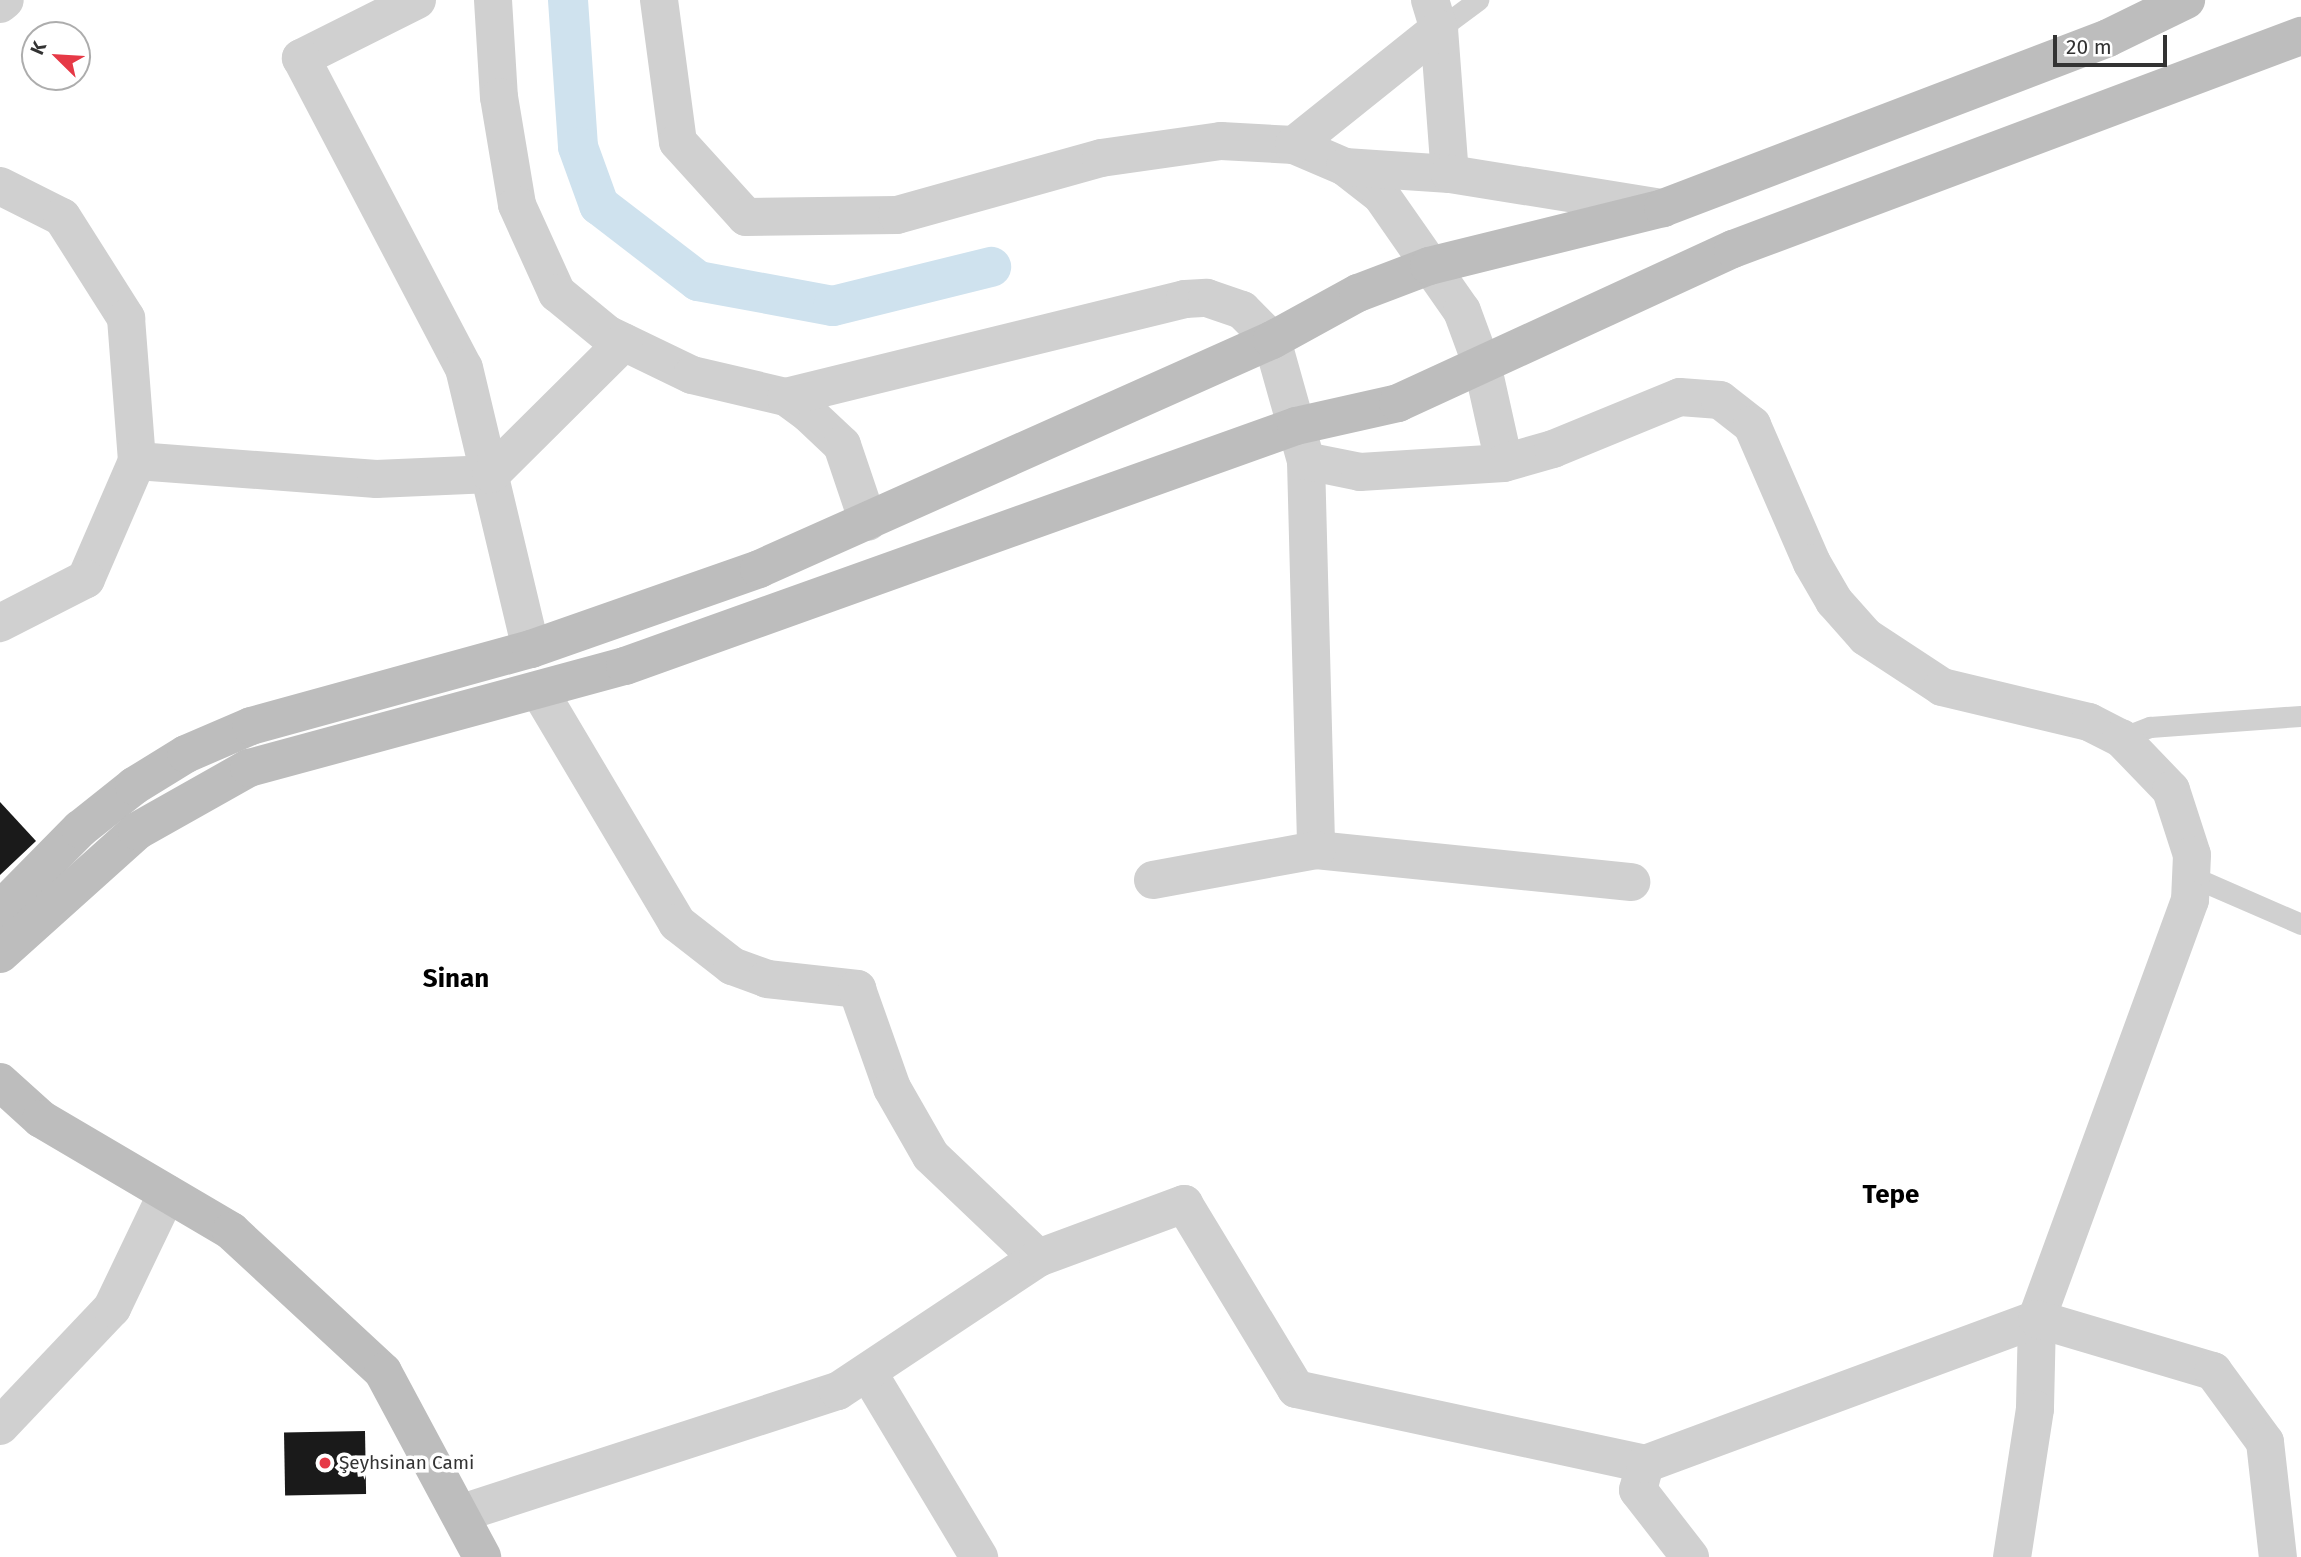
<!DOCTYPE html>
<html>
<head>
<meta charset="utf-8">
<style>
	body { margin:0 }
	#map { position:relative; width:2301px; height:1557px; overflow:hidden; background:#fff; font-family:"Fira Sans",sans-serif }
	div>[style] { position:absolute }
	.canal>* { height:40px; margin:-20px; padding:0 20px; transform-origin:20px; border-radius:20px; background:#cfe2ee }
	.building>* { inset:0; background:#1a1a1a; transform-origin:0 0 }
	.lane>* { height:21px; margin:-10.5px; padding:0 10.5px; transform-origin:10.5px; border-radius:10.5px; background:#d0d0d0 }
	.street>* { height:38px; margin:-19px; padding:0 19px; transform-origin:19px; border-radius:19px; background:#d0d0d0 }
	.secondary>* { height:38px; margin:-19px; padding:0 19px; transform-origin:19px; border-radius:19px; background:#bdbdbd }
	.dots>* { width:19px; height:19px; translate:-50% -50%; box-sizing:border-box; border:4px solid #fff; border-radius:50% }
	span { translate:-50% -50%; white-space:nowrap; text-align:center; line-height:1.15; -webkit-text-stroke:7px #fff; paint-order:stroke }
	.poi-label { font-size:19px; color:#333 }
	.left { translate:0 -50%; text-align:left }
	.district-label { font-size:26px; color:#000; font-weight:700 }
	.north { position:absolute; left:21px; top:21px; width:70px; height:70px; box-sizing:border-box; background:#fff; border:2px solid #adadad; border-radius:50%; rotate:294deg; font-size:19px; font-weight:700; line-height:28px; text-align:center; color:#333 }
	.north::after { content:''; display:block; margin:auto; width:24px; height:32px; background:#e63946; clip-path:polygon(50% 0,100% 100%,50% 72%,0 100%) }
	.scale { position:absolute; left:2053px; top:35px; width:114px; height:32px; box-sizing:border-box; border:4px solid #333; border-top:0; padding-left:9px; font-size:21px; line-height:24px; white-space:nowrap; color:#333; -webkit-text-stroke:5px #fff; paint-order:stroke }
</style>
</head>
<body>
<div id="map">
	<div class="canal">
		<div style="left:568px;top:0;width:147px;rotate:86.1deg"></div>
		<div style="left:578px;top:147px;width:62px;rotate:70.1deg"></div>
		<div style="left:599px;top:205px;width:125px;rotate:37.5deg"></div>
		<div style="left:698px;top:281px;width:137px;rotate:10.5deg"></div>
		<div style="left:833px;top:306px;width:163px;rotate:-13.9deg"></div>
	</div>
	<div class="building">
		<div style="clip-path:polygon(0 802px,36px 841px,0 875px)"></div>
		<div style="left:365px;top:1431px;width:63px;height:81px;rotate:89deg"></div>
	</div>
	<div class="lane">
		<div style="left:1439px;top:29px;width:49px;rotate:-36.6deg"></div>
		<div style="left:2121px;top:738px;width:31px;rotate:-21deg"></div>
		<div style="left:2150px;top:727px;width:151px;rotate:-4.2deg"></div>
		<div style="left:2193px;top:877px;width:118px;rotate:23.5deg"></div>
	</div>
	<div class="street">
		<div style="left:417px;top:0;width:130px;rotate:153.4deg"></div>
		<div style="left:301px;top:58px;width:350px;rotate:62.3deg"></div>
		<div style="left:464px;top:368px;width:289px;rotate:76.6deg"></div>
		<div style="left:493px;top:0;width:97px;rotate:86.5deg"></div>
		<div style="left:499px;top:97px;width:109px;rotate:80.5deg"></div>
		<div style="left:517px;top:205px;width:97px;rotate:65.6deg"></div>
		<div style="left:557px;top:293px;width:65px;rotate:39.4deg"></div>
		<div style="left:607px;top:334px;width:94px;rotate:25.8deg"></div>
		<div style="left:692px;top:375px;width:97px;rotate:13.2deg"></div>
		<div style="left:786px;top:397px;width:29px;rotate:36deg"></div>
		<div style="left:809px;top:414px;width:45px;rotate:43.2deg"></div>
		<div style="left:842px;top:445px;width:81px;rotate:71.3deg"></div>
		<div style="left:659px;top:0;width:143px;rotate:82.4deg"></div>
		<div style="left:678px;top:142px;width:101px;rotate:47.8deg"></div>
		<div style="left:746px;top:217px;width:151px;rotate:-0.8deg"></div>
		<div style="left:897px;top:215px;width:212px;rotate:-15.6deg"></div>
		<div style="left:1101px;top:158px;width:121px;rotate:-8.1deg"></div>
		<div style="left:1221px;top:141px;width:73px;rotate:3.1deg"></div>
		<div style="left:1294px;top:145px;width:56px;rotate:23.3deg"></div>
		<div style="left:1345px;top:167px;width:46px;rotate:37.9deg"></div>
		<div style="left:1381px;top:195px;width:141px;rotate:55.1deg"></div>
		<div style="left:1462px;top:311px;width:61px;rotate:69.8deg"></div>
		<div style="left:1483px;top:368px;width:97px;rotate:77.5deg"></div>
		<div style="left:1430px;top:0;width:30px;rotate:73deg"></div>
		<div style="left:1439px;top:29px;width:145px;rotate:85.7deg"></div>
		<div style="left:0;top:4px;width:6px;rotate:-39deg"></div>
		<div style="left:1294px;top:145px;width:186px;rotate:-38.7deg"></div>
		<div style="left:1345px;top:167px;width:105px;rotate:3.8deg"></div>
		<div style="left:1450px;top:174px;width:216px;rotate:9.1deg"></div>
		<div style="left:0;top:186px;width:69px;rotate:26.6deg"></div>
		<div style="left:62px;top:217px;width:120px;rotate:57.6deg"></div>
		<div style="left:126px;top:318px;width:143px;rotate:85.6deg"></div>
		<div style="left:137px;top:461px;width:129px;rotate:113.4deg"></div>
		<div style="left:86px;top:579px;width:97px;rotate:152.9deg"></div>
		<div style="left:786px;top:397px;width:411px;rotate:-13.8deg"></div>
		<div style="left:1185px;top:299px;width:22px;rotate:-3deg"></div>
		<div style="left:1207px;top:298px;width:37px;rotate:19deg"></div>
		<div style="left:1242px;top:310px;width:42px;rotate:45deg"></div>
		<div style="left:1272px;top:340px;width:126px;rotate:74.3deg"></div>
		<div style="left:1306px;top:461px;width:389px;rotate:88.5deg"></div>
		<div style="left:1316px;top:850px;width:317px;rotate:5.8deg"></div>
		<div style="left:137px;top:461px;width:240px;rotate:4.3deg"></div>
		<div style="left:376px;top:479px;width:115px;rotate:-2.5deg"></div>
		<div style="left:491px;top:474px;width:187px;rotate:-44.8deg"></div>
		<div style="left:1306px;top:461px;width:55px;rotate:11.5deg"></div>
		<div style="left:1360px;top:472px;width:144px;rotate:-3.6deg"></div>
		<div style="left:1504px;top:463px;width:51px;rotate:-15.9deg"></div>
		<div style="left:1553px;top:449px;width:137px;rotate:-22.3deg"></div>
		<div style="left:1680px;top:397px;width:40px;rotate:4.3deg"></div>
		<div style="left:1720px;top:400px;width:41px;rotate:38deg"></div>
		<div style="left:1752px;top:425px;width:150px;rotate:66.5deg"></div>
		<div style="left:1812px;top:563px;width:44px;rotate:59.9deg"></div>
		<div style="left:1834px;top:601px;width:48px;rotate:48.4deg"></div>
		<div style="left:1866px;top:637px;width:91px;rotate:33.3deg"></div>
		<div style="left:1942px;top:687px;width:151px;rotate:13.4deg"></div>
		<div style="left:2089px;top:722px;width:36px;rotate:27deg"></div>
		<div style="left:2121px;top:738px;width:72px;rotate:46.1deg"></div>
		<div style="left:2171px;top:790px;width:68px;rotate:72.1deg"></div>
		<div style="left:2192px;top:855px;width:45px;rotate:92.5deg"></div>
		<div style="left:2190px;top:900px;width:446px;rotate:110.1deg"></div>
		<div style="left:2037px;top:1319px;width:90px;rotate:91.3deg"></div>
		<div style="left:2035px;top:1409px;width:150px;rotate:98.8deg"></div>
		<div style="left:540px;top:692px;width:269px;rotate:59.3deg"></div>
		<div style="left:677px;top:923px;width:70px;rotate:38deg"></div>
		<div style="left:732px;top:966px;width:37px;rotate:20deg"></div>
		<div style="left:767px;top:979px;width:91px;rotate:6.3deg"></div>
		<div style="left:857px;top:989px;width:105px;rotate:70.5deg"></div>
		<div style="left:892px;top:1088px;width:78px;rotate:60.2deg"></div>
		<div style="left:931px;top:1156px;width:148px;rotate:43.6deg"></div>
		<div style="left:1153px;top:880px;width:166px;rotate:-10.4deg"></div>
		<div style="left:869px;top:1374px;width:214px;rotate:59deg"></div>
		<div style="left:0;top:1426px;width:163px;rotate:-46.5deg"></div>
		<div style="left:112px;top:1308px;width:127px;rotate:-64.4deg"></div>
		<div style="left:1645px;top:1464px;width:27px;rotate:105deg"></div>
		<div style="left:1638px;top:1490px;width:85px;rotate:52.2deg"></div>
		<div style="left:462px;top:1513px;width:395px;rotate:-18deg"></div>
		<div style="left:838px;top:1391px;width:240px;rotate:-33.6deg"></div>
		<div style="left:1038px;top:1258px;width:156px;rotate:-20.3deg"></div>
		<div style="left:1184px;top:1204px;width:216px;rotate:58.8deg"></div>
		<div style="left:1296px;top:1389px;width:357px;rotate:12.1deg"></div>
		<div style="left:1645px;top:1464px;width:418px;rotate:-20.3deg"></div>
		<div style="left:2037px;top:1319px;width:184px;rotate:16.5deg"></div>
		<div style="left:2213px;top:1371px;width:88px;rotate:53.8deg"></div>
		<div style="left:2265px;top:1442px;width:116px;rotate:83.6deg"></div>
	</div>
	<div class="secondary">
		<div style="left:0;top:910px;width:114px;rotate:-45.4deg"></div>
		<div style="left:80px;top:829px;width:69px;rotate:-38.5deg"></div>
		<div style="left:134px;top:786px;width:61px;rotate:-31.6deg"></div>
		<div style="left:186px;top:754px;width:71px;rotate:-23.3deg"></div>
		<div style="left:251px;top:726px;width:290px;rotate:-15.4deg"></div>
		<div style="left:531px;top:649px;width:242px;rotate:-19.3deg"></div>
		<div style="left:759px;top:569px;width:562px;rotate:-24.06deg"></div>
		<div style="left:1272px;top:340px;width:98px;rotate:-28.7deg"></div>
		<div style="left:1358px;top:293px;width:76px;rotate:-20.8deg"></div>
		<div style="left:1429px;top:266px;width:241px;rotate:-13.9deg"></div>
		<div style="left:1663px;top:208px;width:476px;rotate:-20.9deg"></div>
		<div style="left:2108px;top:38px;width:87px;rotate:-26deg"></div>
		<div style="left:0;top:954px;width:184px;rotate:-41.9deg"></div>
		<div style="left:137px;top:831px;width:129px;rotate:-29.4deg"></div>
		<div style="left:249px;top:768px;width:390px;rotate:-15.2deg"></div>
		<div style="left:625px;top:666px;width:713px;rotate:-19.68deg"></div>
		<div style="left:1296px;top:426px;width:105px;rotate:-12.7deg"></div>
		<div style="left:1398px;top:403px;width:369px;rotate:-24.7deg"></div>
		<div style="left:1733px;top:249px;width:607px;rotate:-20.56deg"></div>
		<div style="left:0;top:1082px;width:55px;rotate:42.1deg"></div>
		<div style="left:41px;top:1119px;width:221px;rotate:30.5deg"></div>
		<div style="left:231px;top:1231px;width:207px;rotate:42.8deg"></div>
		<div style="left:383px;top:1372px;width:210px;rotate:61.8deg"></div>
	</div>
	<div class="dots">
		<div style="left:325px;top:1463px;background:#e63946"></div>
	</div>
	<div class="poi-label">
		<span class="left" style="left:339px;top:1463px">Şeyhsinan Cami</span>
	</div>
	<div class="district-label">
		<span style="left:456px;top:979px">Sinan</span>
		<span style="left:1891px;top:1195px">Tepe</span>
	</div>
	<div class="north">K</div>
	<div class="scale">20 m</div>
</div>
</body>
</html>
